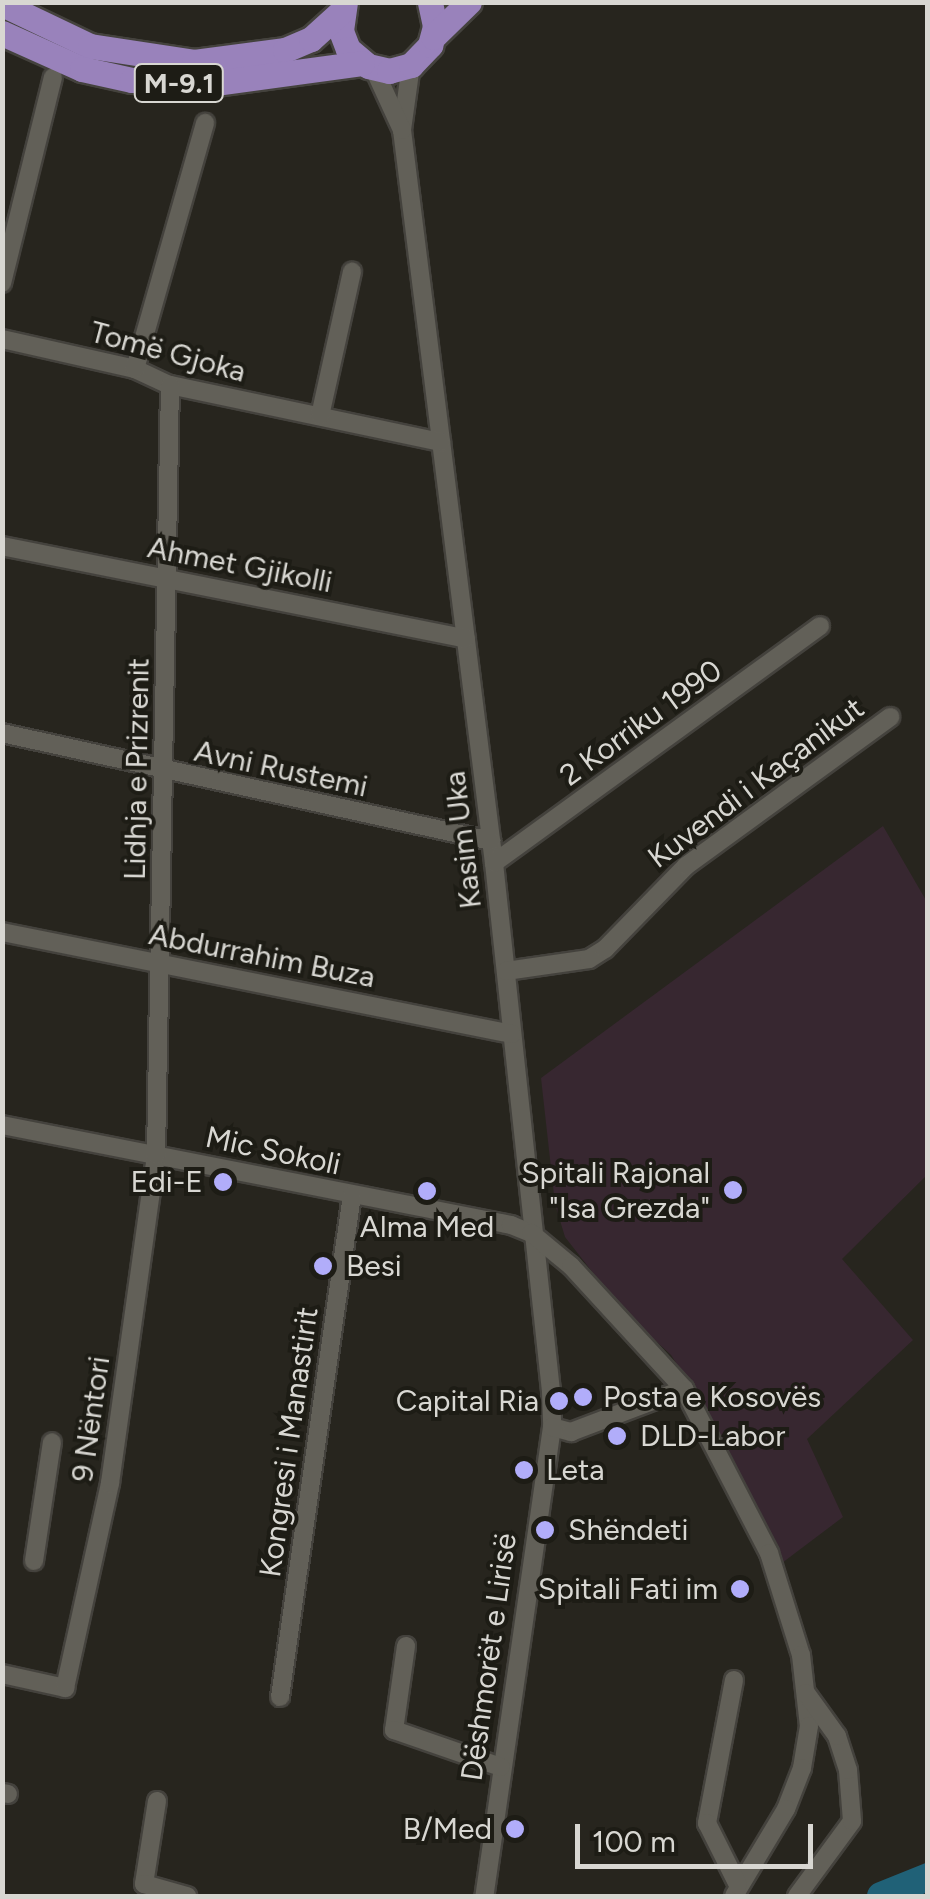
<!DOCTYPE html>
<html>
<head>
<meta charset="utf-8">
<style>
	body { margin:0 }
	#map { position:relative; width:930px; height:1899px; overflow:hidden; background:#27251e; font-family:Figtree,sans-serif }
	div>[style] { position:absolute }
	.medical>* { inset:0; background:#372730 }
	.river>* { height:28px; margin:-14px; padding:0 14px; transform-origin:14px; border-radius:14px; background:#206177 }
	.roads { filter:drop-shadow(2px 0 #44423d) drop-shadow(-2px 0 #44423d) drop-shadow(0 2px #44423d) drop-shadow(0 -2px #44423d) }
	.street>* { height:18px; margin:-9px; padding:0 9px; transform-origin:9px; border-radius:9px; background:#626058 }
	.primary>* { height:25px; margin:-12.5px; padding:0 12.5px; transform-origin:12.5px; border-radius:12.5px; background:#9982bb }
	.dots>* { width:28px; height:28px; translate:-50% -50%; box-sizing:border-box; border:5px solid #1d1c15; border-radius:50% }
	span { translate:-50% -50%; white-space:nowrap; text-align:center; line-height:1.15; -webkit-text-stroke:8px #1d1c15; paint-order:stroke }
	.shield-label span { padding:2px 8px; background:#1d1c15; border:2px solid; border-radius:8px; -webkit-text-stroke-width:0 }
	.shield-label { font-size:28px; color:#d8d7d2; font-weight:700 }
	.street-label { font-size:30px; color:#d8d7d2 }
	.poi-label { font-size:30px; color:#d8d7d2 }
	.right { translate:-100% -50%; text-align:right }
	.left { translate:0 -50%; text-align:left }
	.frame { position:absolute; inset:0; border:5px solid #d8d7d2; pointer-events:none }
	.scale { position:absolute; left:575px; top:1824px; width:238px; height:45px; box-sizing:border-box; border:5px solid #d8d7d2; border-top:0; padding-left:12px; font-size:30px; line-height:35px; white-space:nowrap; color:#d8d7d2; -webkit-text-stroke:8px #1d1c15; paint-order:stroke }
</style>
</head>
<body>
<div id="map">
	<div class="medical">
		<div style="clip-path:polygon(883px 826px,927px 902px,927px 1175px,842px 1259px,913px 1340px,807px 1439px,843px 1517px,782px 1563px,709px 1415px,671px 1355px,622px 1310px,565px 1237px,555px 1204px,541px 1078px)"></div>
	</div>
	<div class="river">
		<div style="left:881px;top:1896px;width:51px;rotate:-22deg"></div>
	</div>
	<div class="roads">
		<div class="street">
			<div style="left:411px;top:65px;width:66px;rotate:97.9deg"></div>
			<div style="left:402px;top:130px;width:739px;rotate:82.85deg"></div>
			<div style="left:494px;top:863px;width:531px;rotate:83.84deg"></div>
			<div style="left:551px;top:1391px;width:36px;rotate:88deg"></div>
			<div style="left:552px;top:1427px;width:474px;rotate:98.2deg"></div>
			<div style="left:374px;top:69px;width:67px;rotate:65.3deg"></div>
			<div style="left:2px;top:283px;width:212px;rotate:-76.1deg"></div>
			<div style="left:2px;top:339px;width:136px;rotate:12.7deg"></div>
			<div style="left:135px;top:369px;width:38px;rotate:25deg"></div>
			<div style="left:170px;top:385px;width:277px;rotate:11.9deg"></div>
			<div style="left:135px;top:369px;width:256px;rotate:-74.1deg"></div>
			<div style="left:320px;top:416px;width:148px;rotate:-77.5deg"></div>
			<div style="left:2px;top:546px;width:473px;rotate:11.3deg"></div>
			<div style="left:2px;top:733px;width:501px;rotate:12.45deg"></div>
			<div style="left:494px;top:863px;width:403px;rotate:-36deg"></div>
			<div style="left:2px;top:932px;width:520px;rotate:11.31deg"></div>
			<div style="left:506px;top:971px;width:84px;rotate:-8.2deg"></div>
			<div style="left:589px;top:959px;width:19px;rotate:-32deg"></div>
			<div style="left:605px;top:949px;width:116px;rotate:-45.7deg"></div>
			<div style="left:686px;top:866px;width:253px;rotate:-36.1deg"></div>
			<div style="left:2px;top:1125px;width:519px;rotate:11.11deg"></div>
			<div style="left:511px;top:1225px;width:22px;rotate:22deg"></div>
			<div style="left:531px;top:1233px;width:52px;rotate:39.5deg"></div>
			<div style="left:571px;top:1266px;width:167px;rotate:47.4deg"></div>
			<div style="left:684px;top:1389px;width:185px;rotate:62.6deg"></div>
			<div style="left:769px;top:1553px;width:107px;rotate:72.6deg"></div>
			<div style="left:801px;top:1655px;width:71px;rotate:83.6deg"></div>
			<div style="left:809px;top:1726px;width:43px;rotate:99.5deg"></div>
			<div style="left:802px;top:1768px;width:44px;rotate:111.3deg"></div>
			<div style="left:786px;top:1809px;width:101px;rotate:120.9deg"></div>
			<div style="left:552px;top:1427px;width:20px;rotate:15deg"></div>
			<div style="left:571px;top:1432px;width:121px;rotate:-20.8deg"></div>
			<div style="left:34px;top:1561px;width:120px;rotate:-81.4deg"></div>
			<div style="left:406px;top:1646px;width:85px;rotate:98.1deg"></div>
			<div style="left:394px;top:1730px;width:113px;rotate:19.1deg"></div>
			<div style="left:2px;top:1674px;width:65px;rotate:12.5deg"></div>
			<div style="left:65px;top:1688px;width:210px;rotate:-77.6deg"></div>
			<div style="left:110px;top:1483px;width:331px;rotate:-82deg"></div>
			<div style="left:156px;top:1155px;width:770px;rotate:-88.96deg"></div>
			<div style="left:734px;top:1680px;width:146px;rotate:100.7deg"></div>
			<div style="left:707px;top:1823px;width:69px;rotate:63.4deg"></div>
			<div style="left:280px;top:1697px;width:507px;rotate:-81.84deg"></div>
			<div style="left:2px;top:1793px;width:6px;rotate:9deg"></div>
			<div style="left:157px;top:1801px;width:84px;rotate:98.9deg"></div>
			<div style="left:144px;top:1884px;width:45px;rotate:15.6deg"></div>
			<div style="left:797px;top:1896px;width:93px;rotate:-53.7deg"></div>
			<div style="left:852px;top:1821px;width:51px;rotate:-94.5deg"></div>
			<div style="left:848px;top:1770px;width:36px;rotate:-108deg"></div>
			<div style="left:837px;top:1736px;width:53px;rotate:-125.8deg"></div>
		</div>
		<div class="primary">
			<div style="left:345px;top:2px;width:29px;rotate:98deg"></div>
			<div style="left:341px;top:31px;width:19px;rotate:69deg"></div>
			<div style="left:348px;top:49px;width:26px;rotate:40deg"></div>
			<div style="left:368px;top:66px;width:22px;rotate:13deg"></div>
			<div style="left:389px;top:71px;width:23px;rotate:-15deg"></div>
			<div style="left:411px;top:65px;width:28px;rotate:-46deg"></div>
			<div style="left:430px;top:45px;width:20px;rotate:-75deg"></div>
			<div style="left:435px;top:26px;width:25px;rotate:-102deg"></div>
			<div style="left:2px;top:4px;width:98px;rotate:25.5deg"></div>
			<div style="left:90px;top:46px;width:105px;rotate:8.7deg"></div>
			<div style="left:194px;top:62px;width:92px;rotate:-7.5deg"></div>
			<div style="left:285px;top:50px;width:28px;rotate:-23deg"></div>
			<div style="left:311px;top:39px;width:42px;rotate:-42.1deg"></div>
			<div style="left:2px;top:33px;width:88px;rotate:24.2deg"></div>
			<div style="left:82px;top:69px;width:51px;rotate:12.4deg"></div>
			<div style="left:132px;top:80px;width:83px;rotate:2.1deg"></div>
			<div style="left:215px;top:83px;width:148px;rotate:-7.7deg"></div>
			<div style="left:433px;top:37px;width:50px;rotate:-44.2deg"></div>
		</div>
	</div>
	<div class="dots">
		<div style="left:223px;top:1182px;background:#b1adfa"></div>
		<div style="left:733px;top:1190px;background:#b1adfa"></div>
		<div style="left:427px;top:1191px;background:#b1adfa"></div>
		<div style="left:323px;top:1266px;background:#b1adfa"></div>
		<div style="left:583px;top:1397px;background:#b1adfa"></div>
		<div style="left:559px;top:1401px;background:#b1adfa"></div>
		<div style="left:617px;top:1436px;background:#b1adfa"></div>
		<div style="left:524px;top:1470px;background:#b1adfa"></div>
		<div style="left:545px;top:1530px;background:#b1adfa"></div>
		<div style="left:740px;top:1589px;background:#b1adfa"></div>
		<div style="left:515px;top:1829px;background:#b1adfa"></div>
	</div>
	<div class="shield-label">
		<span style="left:179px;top:83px">M-9.1</span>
	</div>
	<div class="street-label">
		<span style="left:168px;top:352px;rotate:15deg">Tomë Gjoka</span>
		<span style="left:240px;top:565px;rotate:11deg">Ahmet Gjikolli</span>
		<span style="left:641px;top:723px;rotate:-36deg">2 Korriku 1990</span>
		<span style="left:137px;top:769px;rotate:-89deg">Lidhja e Prizrenit</span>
		<span style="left:281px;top:769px;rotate:12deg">Avni Rustemi</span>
		<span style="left:756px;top:783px;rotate:-37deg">Kuvendi i Kaçanikut</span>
		<span style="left:463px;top:840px;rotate:-97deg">Kasim Uka</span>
		<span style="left:262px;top:956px;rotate:11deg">Abdurrahim Buza</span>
		<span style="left:273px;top:1151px;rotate:12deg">Mic Sokoli</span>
		<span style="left:91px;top:1419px;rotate:-82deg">9 Nëntori</span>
		<span style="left:289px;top:1442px;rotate:-82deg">Kongresi i Manastirit</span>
		<span style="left:489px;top:1657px;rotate:-82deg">Dëshmorët e Lirisë</span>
	</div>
	<div class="poi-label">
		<span class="right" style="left:710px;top:1190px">Spitali Rajonal<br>"Isa Grezda"</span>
		<span class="right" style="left:203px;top:1182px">Edi-E</span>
		<span style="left:427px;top:1227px">Alma Med</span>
		<span class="left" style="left:346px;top:1266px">Besi</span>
		<span class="left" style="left:603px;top:1397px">Posta e Kosovës</span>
		<span class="right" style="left:539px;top:1401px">Capital Ria</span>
		<span class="left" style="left:640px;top:1436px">DLD-Labor</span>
		<span class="left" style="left:546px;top:1470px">Leta</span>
		<span class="left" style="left:568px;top:1530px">Shëndeti</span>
		<span class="right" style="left:718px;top:1589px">Spitali Fati im</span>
		<span class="right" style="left:492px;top:1829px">B/Med</span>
	</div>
	<div class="frame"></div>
	<div class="scale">100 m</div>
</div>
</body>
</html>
